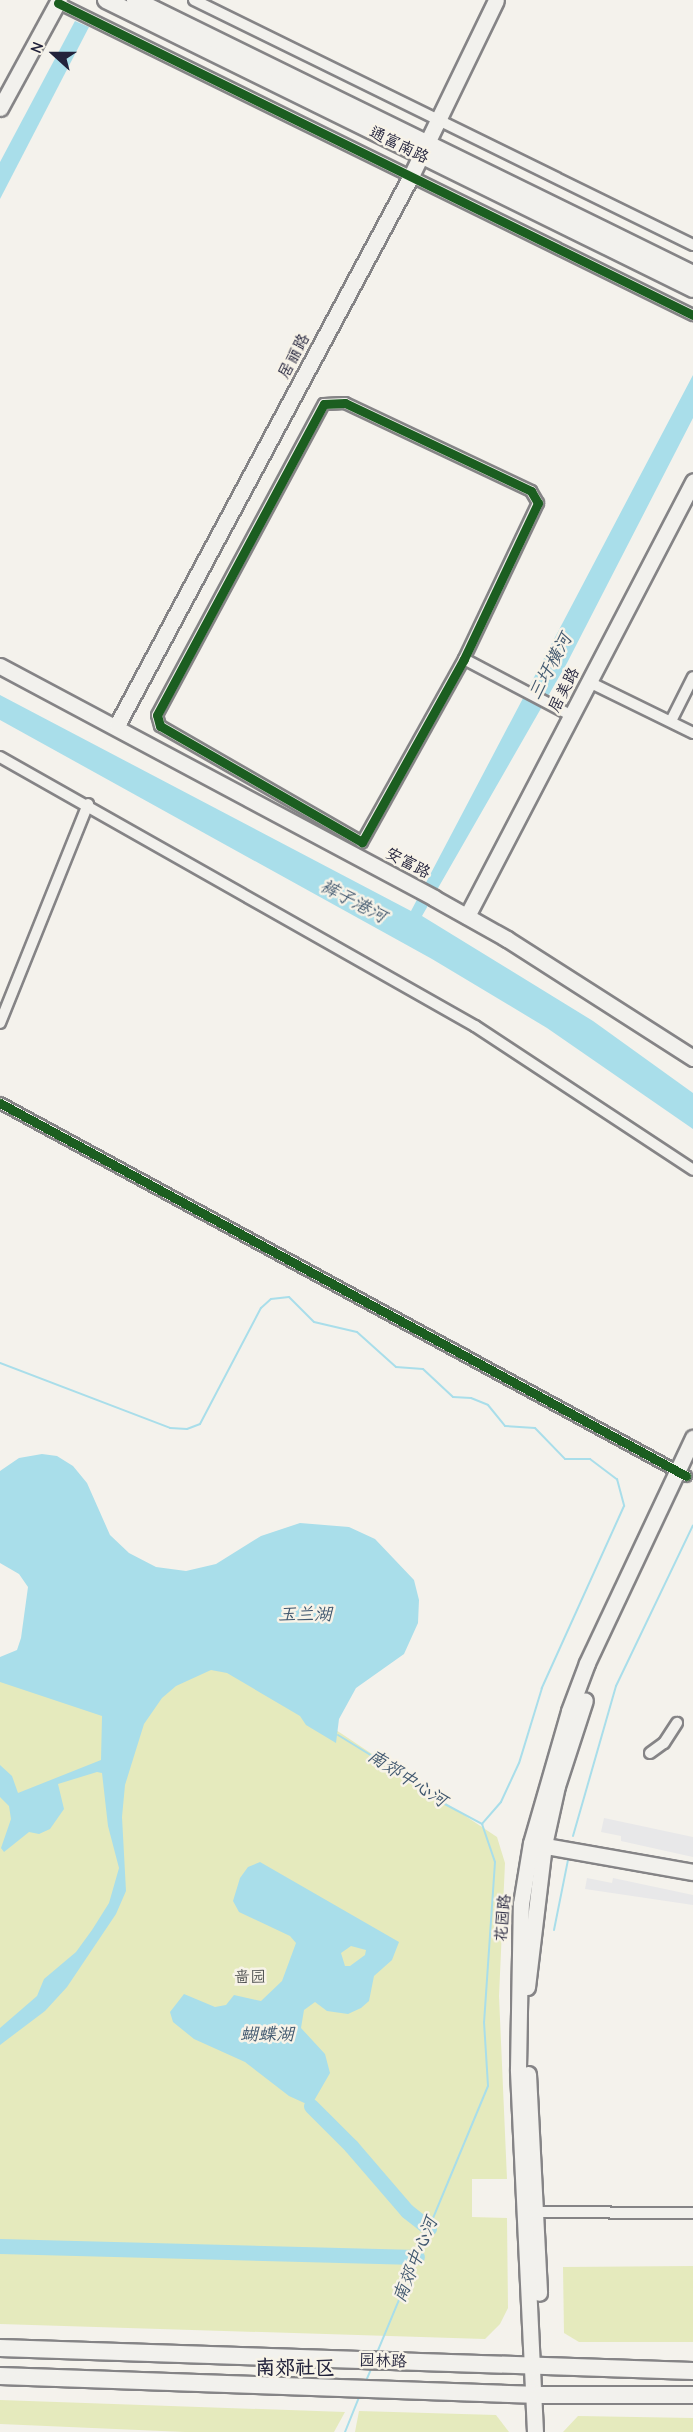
<!DOCTYPE html>
<html>
<head>
<meta charset="utf-8">
<style>
	body { margin:0 }
	#map { position:relative; width:693px; height:2432px; overflow:hidden; background:#f4f2ec; font-family:"Comic Neue","LXGW WenKai TC",sans-serif }
	div>[style] { position:absolute }
	.built>* { inset:0; background:#e8e8e9 }
	.green>* { inset:0; background:#e5eabd }
	.water>* { inset:0; background:#a9deea }
	.stream>* { height:2px; margin:-1px; padding:0 1px; transform-origin:1px; border-radius:1px; background:#a9deea }
	.river>* { height:15px; margin:-7.5px; padding:0 7.5px; transform-origin:7.5px; border-radius:7.5px; background:#a9deea }
	.roads { filter:drop-shadow(2px 0 #858486) drop-shadow(-2px 0 #858486) drop-shadow(0 2px #858486) drop-shadow(0 -2px #858486) }
	.street>* { height:10px; margin:-5px; padding:0 5px; transform-origin:5px; border-radius:5px; background:#f2f1ed }
	.secondary>* { height:15px; margin:-7.5px; padding:0 7.5px; transform-origin:7.5px; border-radius:7.5px; background:#f2f1ed }
	.primary>* { height:16px; margin:-8px; padding:0 8px; transform-origin:8px; border-radius:8px; background:#f2f1ed }
	.cycleway>* { height:9px; margin:-4.5px; padding:0 4.5px; transform-origin:4.5px; border-radius:4.5px; background:#1b5e20 }
	span { translate:-50% -50%; white-space:nowrap; text-align:center; line-height:1.15; -webkit-text-stroke:5px #f7f3e8; paint-order:stroke }
	.street-label { font-size:16px; color:#22223b }
	.park-label { font-size:16px; color:#505252 }
	.water-label { font-size:18px; color:#41586f; font-style:italic }
	.quarter-label { font-size:20px; color:#22223b; font-weight:700 }
	.north { position:absolute; left:24px; top:24px; width:60px; height:60px; -webkit-text-stroke:4px #f7f3e8; paint-order:stroke; rotate:291deg; font-size:16px; font-weight:700; line-height:24px; text-align:center; color:#22223b }
	.north::after { content:''; display:block; margin:auto; width:21px; height:27px; background:#22223b; clip-path:polygon(50% 0,100% 100%,50% 72%,0 100%) }
</style>
</head>
<body>
<div id="map">
	<div class="built">
		<div style="clip-path:polygon(604px 1818px,693px 1837px,693px 1857px,621px 1841px,621px 1836px,601px 1832px)"></div>
		<div style="clip-path:polygon(587px 1878px,612px 1883px,613px 1878px,693px 1895px,693px 1905px,585px 1889px)"></div>
	</div>
	<div class="green">
		<div style="clip-path:polygon(208px 1645px,497px 1837px,505px 1863px,499px 1996px,507px 2179px,472px 2179px,472px 2217px,507px 2218px,508px 2308px,500px 2324px,485px 2339px,0 2324px,0 1668px)"></div>
		<div style="clip-path:polygon(693px 2266px,693px 2342px,579px 2342px,564px 2333px,563px 2267px)"></div>
		<div style="clip-path:polygon(0 2400px,345px 2412px,334px 2432px,185px 2432px,0 2424px)"></div>
		<div style="clip-path:polygon(359px 2411px,496px 2415px,509px 2432px,355px 2432px)"></div>
		<div style="clip-path:polygon(578px 2416px,693px 2418px,693px 2432px,563px 2432px)"></div>
	</div>
	<div class="water">
		<div style="clip-path:polygon(75px 21px,89px 27px,0 199px,0 162px)"></div>
		<div style="clip-path:polygon(693px 375px,693px 418px,567px 663px,422px 916px,593px 1021px,693px 1093px,693px 1129px,547px 1028px,432px 959px,0 720px,0 695px,411px 911px)"></div>
		<div style="clip-path:polygon(42px 1454px,57px 1456px,73px 1466px,87px 1483px,110px 1535px,129px 1553px,156px 1567px,186px 1571px,216px 1564px,261px 1536px,300px 1523px,349px 1527px,375px 1539px,414px 1580px,419px 1600px,418px 1623px,404px 1654px,356px 1688px,339px 1719px,336px 1743px,306px 1725px,300px 1716px,227px 1673px,211px 1670px,176px 1686px,162px 1698px,144px 1724px,125px 1785px,122px 1817px,126px 1891px,116px 1914px,67px 1987px,45px 2011px,0 2045px,0 2028px,37px 1996px,44px 1979px,76px 1952px,92px 1930px,109px 1903px,119px 1868px,108px 1826px,102px 1773px,97px 1772px,58px 1784px,64px 1809px,50px 1829px,39px 1834px,29px 1832px,4px 1852px,1px 1848px,11px 1819px,9px 1806px,0 1797px,0 1765px,12px 1776px,18px 1793px,101px 1760px,102px 1716px,0 1682px,0 1657px,17px 1650px,21px 1638px,28px 1587px,19px 1574px,0 1563px,0 1471px,19px 1458px)"></div>
		<div style="clip-path:polygon(evenodd,260px 1862px,399px 1942px,392px 1960px,374px 1976px,369px 2001px,361px 2008px,348px 2014px,327px 2011px,315px 2002px,304px 2010px,301px 2028px,325px 2054px,330px 2073px,311px 2106px,289px 2096px,245px 2062px,194px 2039px,173px 2022px,170px 2012px,184px 1994px,215px 2007px,226px 2005px,234px 1995px,261px 2001px,282px 1981px,296px 1943px,290px 1936px,239px 1912px,233px 1901px,240px 1878px,248px 1867px,260px 1862px,351px 1946px,366px 1950px,365px 1955px,350px 1966px,345px 1966px,341px 1953px,351px 1946px)"></div>
	</div>
	<div class="stream">
		<div style="left:0;top:1363px;width:182px;rotate:20.9deg"></div>
		<div style="left:170px;top:1428px;width:17px;rotate:3deg"></div>
		<div style="left:187px;top:1429px;width:14px;rotate:-21deg"></div>
		<div style="left:200px;top:1424px;width:131px;rotate:-62.3deg"></div>
		<div style="left:261px;top:1308px;width:13px;rotate:-42deg"></div>
		<div style="left:271px;top:1299px;width:18px;rotate:-6deg"></div>
		<div style="left:289px;top:1297px;width:35px;rotate:45deg"></div>
		<div style="left:314px;top:1322px;width:44px;rotate:13.1deg"></div>
		<div style="left:357px;top:1332px;width:52px;rotate:41.9deg"></div>
		<div style="left:396px;top:1367px;width:27px;rotate:4deg"></div>
		<div style="left:423px;top:1369px;width:41px;rotate:43deg"></div>
		<div style="left:453px;top:1397px;width:18px;rotate:3deg"></div>
		<div style="left:471px;top:1398px;width:18px;rotate:22deg"></div>
		<div style="left:488px;top:1405px;width:27px;rotate:51deg"></div>
		<div style="left:505px;top:1426px;width:30px;rotate:4deg"></div>
		<div style="left:535px;top:1428px;width:43px;rotate:45.9deg"></div>
		<div style="left:565px;top:1459px;width:25px"></div>
		<div style="left:590px;top:1459px;width:34px;rotate:37deg"></div>
		<div style="left:617px;top:1479px;width:28px;rotate:75deg"></div>
		<div style="left:624px;top:1506px;width:200px;rotate:114.3deg"></div>
		<div style="left:542px;top:1688px;width:78px;rotate:107deg"></div>
		<div style="left:519px;top:1763px;width:43px;rotate:114.8deg"></div>
		<div style="left:501px;top:1802px;width:29px;rotate:131deg"></div>
		<div style="left:338px;top:1735px;width:82px;rotate:31.6deg"></div>
		<div style="left:408px;top:1778px;width:41px;rotate:36deg"></div>
		<div style="left:441px;top:1802px;width:47px;rotate:28.2deg"></div>
		<div style="left:482px;top:1824px;width:40px;rotate:71.1deg"></div>
		<div style="left:495px;top:1862px;width:160px;rotate:93.9deg"></div>
		<div style="left:484px;top:2022px;width:64px;rotate:86.4deg"></div>
		<div style="left:488px;top:2086px;width:289px;rotate:112.6deg"></div>
		<div style="left:573px;top:1836px;width:156px;rotate:-74deg"></div>
		<div style="left:616px;top:1686px;width:178px;rotate:-64.4deg"></div>
		<div style="left:554px;top:1930px;width:71px;rotate:-78.7deg"></div>
		<div style="left:366px;top:2381px;width:15px;rotate:-67deg"></div>
		<div style="left:345px;top:2432px;width:40px;rotate:-68deg"></div>
	</div>
	<div class="river">
		<div style="left:311px;top:2106px;width:57px;rotate:45deg"></div>
		<div style="left:351px;top:2146px;width:86px;rotate:49.3deg"></div>
		<div style="left:407px;top:2211px;width:28px;rotate:38deg"></div>
		<div style="left:0;top:2246px;width:417px;rotate:1.5deg"></div>
	</div>
	<div class="roads">
		<div class="street">
			<div style="left:194px;top:0;width:556px;rotate:26.15deg"></div>
			<div style="left:58px;top:3px;width:708px;rotate:26.17deg"></div>
			<div style="left:345px;top:403px;width:206px;rotate:25.3deg"></div>
			<div style="left:531px;top:491px;width:14px;rotate:60deg"></div>
			<div style="left:538px;top:503px;width:173px;rotate:115.4deg"></div>
			<div style="left:464px;top:659px;width:210px;rotate:119.1deg"></div>
			<div style="left:362px;top:842px;width:233px;rotate:-150.1deg"></div>
			<div style="left:160px;top:726px;width:11px;rotate:-105deg"></div>
			<div style="left:157px;top:715px;width:353px;rotate:-61.8deg"></div>
			<div style="left:324px;top:404px;width:21px;rotate:-3deg"></div>
			<div style="left:464px;top:659px;width:122px;rotate:27.8deg"></div>
			<div style="left:589px;top:682px;width:116px;rotate:26.1deg"></div>
			<div style="left:671px;top:721px;width:49px;rotate:-63.4deg"></div>
			<div style="left:0;top:757px;width:546px;rotate:29.52deg"></div>
			<div style="left:475px;top:1026px;width:261px;rotate:33.4deg"></div>
			<div style="left:0;top:1023px;width:236px;rotate:-68.1deg"></div>
			<div style="left:0;top:1103px;width:781px;rotate:28.53deg"></div>
			<div style="left:650px;top:1753px;width:17px;rotate:-36deg"></div>
			<div style="left:664px;top:1743px;width:24px;rotate:-57deg"></div>
			<div style="left:537px;top:2212px;width:156px;rotate:0.4deg"></div>
		</div>
		<div class="secondary">
			<div style="left:0;top:108px;width:123px;rotate:-61.4deg"></div>
			<div style="left:0;top:666px;width:492px;rotate:28.1deg"></div>
			<div style="left:434px;top:898px;width:84px;rotate:29.3deg"></div>
			<div style="left:507px;top:939px;width:221px;rotate:32.6deg"></div>
			<div style="left:117px;top:725px;width:623px;rotate:-61.83deg"></div>
			<div style="left:411px;top:176px;width:195px;rotate:-64.2deg"></div>
			<div style="left:467px;top:916px;width:490px;rotate:-62.5deg"></div>
			<div style="left:534px;top:1844px;width:161px;rotate:10deg"></div>
			<div style="left:527px;top:1987px;width:143px;rotate:-83.2deg"></div>
			<div style="left:544px;top:1845px;width:60px;rotate:-77.6deg"></div>
			<div style="left:557px;top:1786px;width:90px;rotate:-72deg"></div>
			<div style="left:528px;top:2074px;width:219px;rotate:87.1deg"></div>
			<div style="left:535px;top:2432px;width:363px;rotate:-92.7deg"></div>
			<div style="left:518px;top:2069px;width:165px;rotate:-89deg"></div>
			<div style="left:521px;top:1904px;width:62px;rotate:-80.7deg"></div>
			<div style="left:531px;top:1843px;width:137px;rotate:-73.9deg"></div>
			<div style="left:569px;top:1711px;width:51px;rotate:-69.4deg"></div>
			<div style="left:587px;top:1663px;width:249px;rotate:-64.8deg"></div>
		</div>
		<div class="primary">
			<div style="left:106px;top:0;width:654px;rotate:26.21deg"></div>
			<div style="left:135px;top:0;width:622px;rotate:26.15deg"></div>
			<div style="left:0;top:2348px;width:693px;rotate:1.9deg"></div>
			<div style="left:0;top:2376px;width:540px;rotate:2.02deg"></div>
			<div style="left:540px;top:2395px;width:153px"></div>
		</div>
	</div>
	<div class="cycleway">
		<div style="left:58px;top:3px;width:708px;rotate:26.17deg"></div>
		<div style="left:345px;top:403px;width:206px;rotate:25.3deg"></div>
		<div style="left:531px;top:491px;width:14px;rotate:60deg"></div>
		<div style="left:538px;top:503px;width:173px;rotate:115.4deg"></div>
		<div style="left:464px;top:659px;width:210px;rotate:119.1deg"></div>
		<div style="left:362px;top:842px;width:233px;rotate:-150.1deg"></div>
		<div style="left:160px;top:726px;width:11px;rotate:-105deg"></div>
		<div style="left:157px;top:715px;width:353px;rotate:-61.8deg"></div>
		<div style="left:324px;top:404px;width:21px;rotate:-3deg"></div>
		<div style="left:0;top:1103px;width:781px;rotate:28.53deg"></div>
	</div>
	<div class="street-label">
		<span style="left:399px;top:145px;rotate:26deg">通富南路</span>
		<span style="left:294px;top:356px;rotate:-62deg">居丽路</span>
		<span style="left:564px;top:690px;rotate:-63deg">居美路</span>
		<span style="left:408px;top:863px;rotate:28deg">安富路</span>
		<span style="left:503px;top:1918px;rotate:-85deg">花园路</span>
		<span style="left:383px;top:2361px;rotate:2deg">园林路</span>
	</div>
	<div class="park-label">
		<span style="left:250px;top:1977px">啬园</span>
	</div>
	<div class="water-label">
		<span style="left:551px;top:667px;rotate:-62deg">三圩横河</span>
		<span style="left:353px;top:902px;rotate:28deg">裤子港河</span>
		<span style="left:305px;top:1615px">玉兰湖</span>
		<span style="left:407px;top:1779px;rotate:33deg">南郊中心河</span>
		<span style="left:267px;top:2035px">蝴蝶湖</span>
		<span style="left:416px;top:2260px;rotate:-68deg">南郊中心河</span>
	</div>
	<div class="quarter-label">
		<span style="left:295px;top:2367px">南郊社区</span>
	</div>
	<div class="north">N</div>
</div>
</body>
</html>
